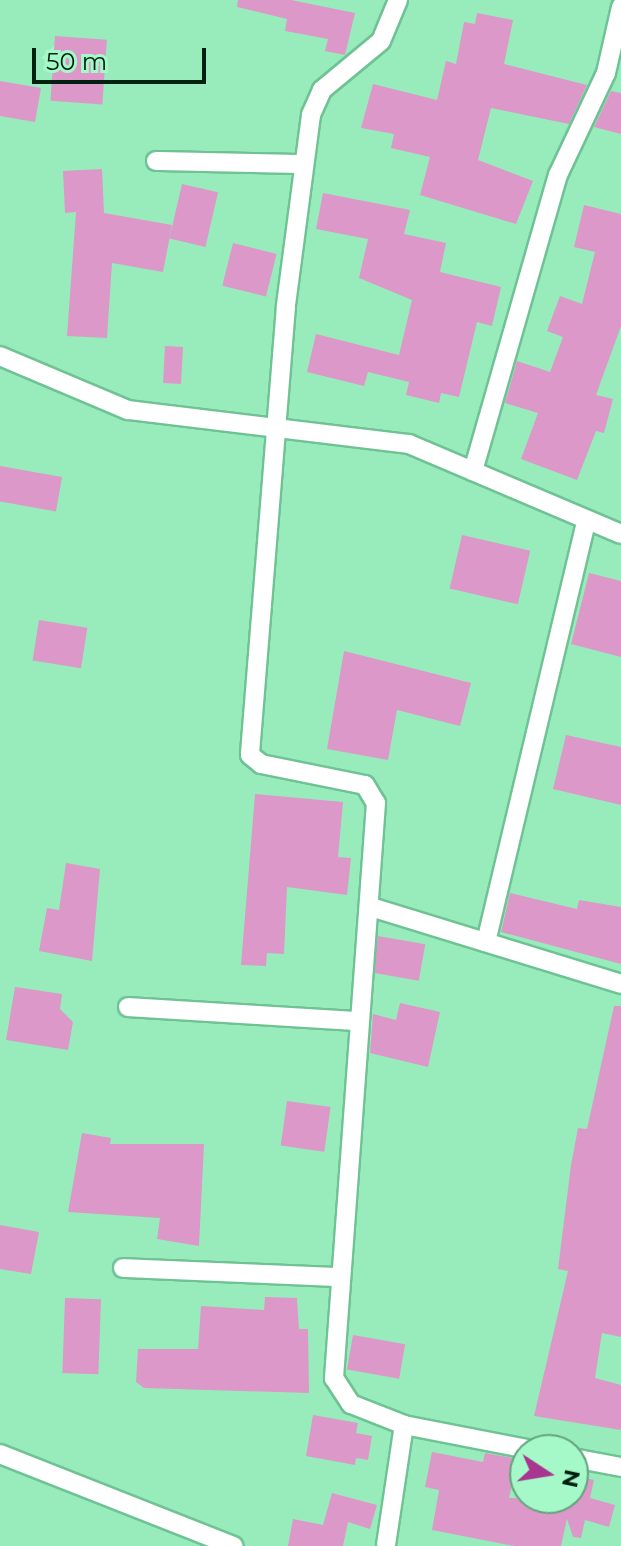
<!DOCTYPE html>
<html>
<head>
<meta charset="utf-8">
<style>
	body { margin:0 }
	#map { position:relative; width:621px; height:1546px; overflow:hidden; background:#98ecbc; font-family:Montserrat,sans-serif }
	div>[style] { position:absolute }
	.building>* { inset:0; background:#dc98c8; transform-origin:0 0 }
	.roads { filter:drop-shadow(2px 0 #6fc294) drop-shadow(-2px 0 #6fc294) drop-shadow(0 2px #6fc294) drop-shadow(0 -2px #6fc294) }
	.street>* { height:18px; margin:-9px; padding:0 9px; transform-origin:9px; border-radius:9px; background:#fff }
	span { translate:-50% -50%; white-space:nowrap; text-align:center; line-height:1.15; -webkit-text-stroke:7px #a5f9c8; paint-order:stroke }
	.north { position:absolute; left:509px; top:1434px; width:80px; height:80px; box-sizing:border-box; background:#a5f9c8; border:2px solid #63a37e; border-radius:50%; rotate:102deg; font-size:22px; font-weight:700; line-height:32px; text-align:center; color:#002110 }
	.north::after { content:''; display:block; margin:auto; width:28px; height:36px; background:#a8358f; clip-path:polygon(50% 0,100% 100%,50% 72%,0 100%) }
	.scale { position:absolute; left:32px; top:48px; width:174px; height:36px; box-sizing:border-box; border:4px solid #002110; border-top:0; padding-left:10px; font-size:24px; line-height:28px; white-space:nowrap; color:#002110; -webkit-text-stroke:6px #a5f9c8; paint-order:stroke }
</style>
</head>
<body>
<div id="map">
	<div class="building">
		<div style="clip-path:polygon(238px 0,291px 0,355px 13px,345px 55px,325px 51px,328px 39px,285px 31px,287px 19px,237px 7px)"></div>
		<div style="clip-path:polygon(477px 13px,513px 20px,504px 64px,587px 85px,569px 124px,491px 108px,478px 160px,533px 181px,516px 224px,420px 195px,430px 157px,391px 148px,394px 134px,361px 128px,373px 84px,437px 100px,446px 61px,456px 64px,464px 22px,475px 24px)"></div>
		<div style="left:55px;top:36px;width:52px;height:65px;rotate:4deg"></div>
		<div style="clip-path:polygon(0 81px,41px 88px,35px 122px,0 116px)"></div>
		<div style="clip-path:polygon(611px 91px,621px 93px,621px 134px,594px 127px)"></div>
		<div style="clip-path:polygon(102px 169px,104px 213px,172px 225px,163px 272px,112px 263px,107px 338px,67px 336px,76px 212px,65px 213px,63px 171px)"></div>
		<div style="left:182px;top:184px;width:37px;height:56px;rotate:13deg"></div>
		<div style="clip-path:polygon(323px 193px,410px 210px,404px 234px,446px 243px,440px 272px,501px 287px,492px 326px,477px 322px,459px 397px,441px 393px,439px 403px,406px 395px,409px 382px,368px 372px,364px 386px,307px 372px,316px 334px,399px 355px,412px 300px,359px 278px,368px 239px,316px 229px)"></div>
		<div style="clip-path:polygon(584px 205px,621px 214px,621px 326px,596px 395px,613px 399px,604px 433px,596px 431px,577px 480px,521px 459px,538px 413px,505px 403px,517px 361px,550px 372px,563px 337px,547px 331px,560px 296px,582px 304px,595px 252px,574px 247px)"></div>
		<div style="left:233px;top:243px;width:45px;height:44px;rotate:14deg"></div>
		<div style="left:165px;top:346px;width:18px;height:37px;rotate:3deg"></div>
		<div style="left:0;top:466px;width:63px;height:35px;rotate:10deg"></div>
		<div style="left:462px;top:535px;width:70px;height:55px;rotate:13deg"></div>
		<div style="clip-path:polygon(589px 573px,621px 581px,621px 657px,571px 644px)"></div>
		<div style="left:39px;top:620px;width:49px;height:41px;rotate:9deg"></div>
		<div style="clip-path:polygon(344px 651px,471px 683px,460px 726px,397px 710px,388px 760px,327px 749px)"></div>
		<div style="clip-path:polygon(566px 735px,621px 747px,621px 805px,553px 789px)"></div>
		<div style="clip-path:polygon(255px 794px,343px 802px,338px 857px,351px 858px,347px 895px,287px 887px,284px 954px,267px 953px,266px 966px,241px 965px)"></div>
		<div style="clip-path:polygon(66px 863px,100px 869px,92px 961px,39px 951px,47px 908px,59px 910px)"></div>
		<div style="clip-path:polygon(510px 893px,577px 909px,579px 900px,621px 907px,621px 964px,501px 932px)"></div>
		<div style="left:378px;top:936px;width:48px;height:37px;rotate:10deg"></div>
		<div style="clip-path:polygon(15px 987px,62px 994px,60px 1009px,73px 1022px,68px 1050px,6px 1040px)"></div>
		<div style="clip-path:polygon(400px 1003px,440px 1012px,428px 1067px,370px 1053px,373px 1014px,396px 1020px)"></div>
		<div style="clip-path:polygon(614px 1006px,621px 1006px,621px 1337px,602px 1333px,595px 1378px,621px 1385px,621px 1430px,534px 1416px,568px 1271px,558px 1269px,571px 1165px,578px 1128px,587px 1129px)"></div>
		<div style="left:287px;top:1101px;width:44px;height:45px;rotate:8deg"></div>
		<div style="clip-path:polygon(82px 1133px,111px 1138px,110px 1144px,204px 1144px,199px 1246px,157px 1239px,160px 1218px,68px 1212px)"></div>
		<div style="clip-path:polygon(0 1225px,39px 1232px,31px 1274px,0 1269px)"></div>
		<div style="clip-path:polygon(265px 1297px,297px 1298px,299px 1329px,308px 1329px,309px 1393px,144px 1388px,136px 1382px,138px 1349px,198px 1349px,201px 1306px,264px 1310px)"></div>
		<div style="left:65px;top:1298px;width:36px;height:75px;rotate:2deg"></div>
		<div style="left:353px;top:1335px;width:53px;height:35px;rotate:10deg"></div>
		<div style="clip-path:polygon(313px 1415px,358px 1423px,356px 1433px,372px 1436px,368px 1460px,356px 1458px,355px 1465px,306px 1456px)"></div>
		<div style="clip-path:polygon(432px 1452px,483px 1462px,485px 1453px,518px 1459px,509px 1498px,573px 1498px,573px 1475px,594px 1480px,590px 1498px,615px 1505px,609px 1527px,585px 1520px,581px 1538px,573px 1537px,567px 1519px,561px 1546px,514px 1546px,432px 1530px,439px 1490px,425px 1487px)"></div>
		<div style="clip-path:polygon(332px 1493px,377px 1505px,370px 1529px,348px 1522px,343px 1546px,288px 1546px,293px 1519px,323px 1525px)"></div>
	</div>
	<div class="roads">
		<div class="street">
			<div style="left:398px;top:0;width:44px;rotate:112.5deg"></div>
			<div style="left:381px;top:41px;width:77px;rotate:140.3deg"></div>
			<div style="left:322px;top:90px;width:27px;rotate:114deg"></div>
			<div style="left:311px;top:115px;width:193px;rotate:97.5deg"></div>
			<div style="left:286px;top:306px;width:450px;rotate:94.6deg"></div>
			<div style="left:250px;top:755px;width:14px;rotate:39deg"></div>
			<div style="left:261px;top:764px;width:106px;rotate:11.4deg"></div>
			<div style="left:365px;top:785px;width:21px;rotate:59deg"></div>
			<div style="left:376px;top:803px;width:577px;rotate:94.18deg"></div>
			<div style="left:334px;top:1378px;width:31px;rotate:57deg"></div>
			<div style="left:351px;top:1404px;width:57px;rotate:21.6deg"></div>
			<div style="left:404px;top:1425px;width:131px;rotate:11deg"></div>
			<div style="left:156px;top:161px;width:145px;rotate:1.2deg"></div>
			<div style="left:0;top:356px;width:139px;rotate:22.9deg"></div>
			<div style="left:128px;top:410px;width:283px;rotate:6.9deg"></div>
			<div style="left:409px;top:444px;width:230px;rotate:23deg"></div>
			<div style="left:473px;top:471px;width:308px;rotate:-74deg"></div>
			<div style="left:558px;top:175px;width:113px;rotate:-64.8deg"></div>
			<div style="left:606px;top:73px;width:68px;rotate:-77.2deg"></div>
			<div style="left:371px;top:907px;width:262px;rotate:17.1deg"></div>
			<div style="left:486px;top:942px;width:433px;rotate:-76.6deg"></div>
			<div style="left:128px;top:1007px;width:231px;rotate:3.5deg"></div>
			<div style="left:123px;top:1268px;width:216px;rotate:2.4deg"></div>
			<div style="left:0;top:1454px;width:251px;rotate:21.5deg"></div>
			<div style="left:573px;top:1458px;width:49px;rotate:10.6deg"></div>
			<div style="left:386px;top:1545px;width:121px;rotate:-81.5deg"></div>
		</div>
	</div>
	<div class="north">N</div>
	<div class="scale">50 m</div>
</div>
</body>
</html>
